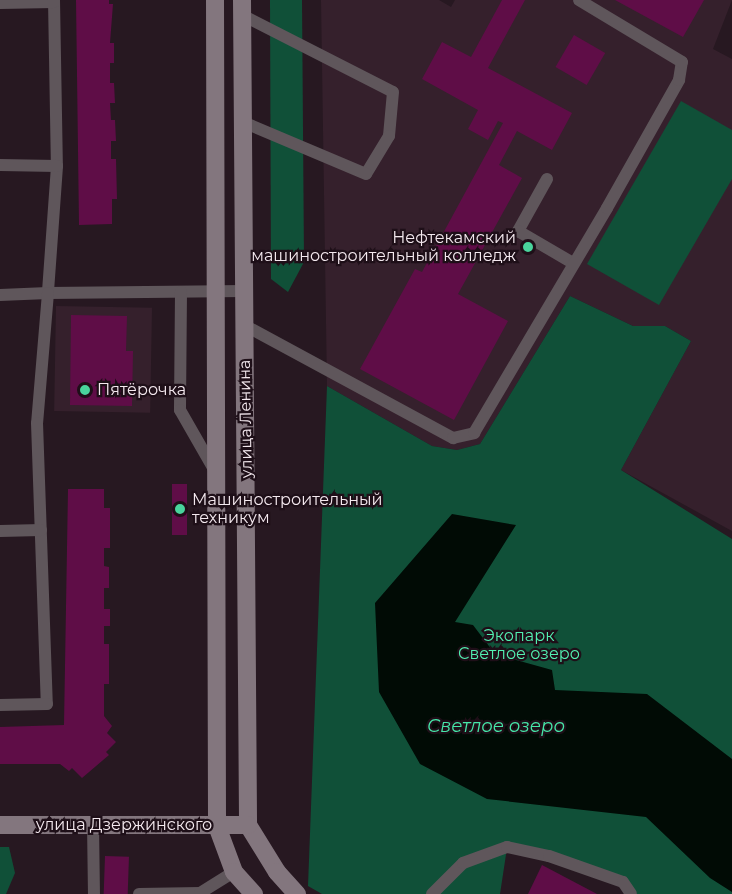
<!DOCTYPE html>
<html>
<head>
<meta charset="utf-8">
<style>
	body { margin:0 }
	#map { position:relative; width:732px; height:894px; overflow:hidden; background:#271821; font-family:Montserrat,sans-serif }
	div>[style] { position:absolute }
	.built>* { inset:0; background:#35202c; transform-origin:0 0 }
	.green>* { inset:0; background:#105038 }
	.water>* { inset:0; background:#010b05 }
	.building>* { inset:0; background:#5f0d47; transform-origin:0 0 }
	.lane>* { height:12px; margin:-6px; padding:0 6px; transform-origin:6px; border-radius:6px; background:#5f565b }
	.secondary>* { height:18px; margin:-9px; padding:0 9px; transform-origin:9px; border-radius:9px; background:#83767e }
	.dots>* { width:16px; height:16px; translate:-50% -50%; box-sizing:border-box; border:3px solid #1e0f18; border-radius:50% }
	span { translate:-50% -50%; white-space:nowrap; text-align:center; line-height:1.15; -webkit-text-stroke:4.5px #1e0f18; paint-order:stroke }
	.poi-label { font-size:16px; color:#f4e9ef }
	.right { translate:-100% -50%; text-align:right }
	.left { translate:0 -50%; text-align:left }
	.street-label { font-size:16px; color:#f4e9ef }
	.park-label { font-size:16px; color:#53f0b1 }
	.water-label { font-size:18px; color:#47e7a9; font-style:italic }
</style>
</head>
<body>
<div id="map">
	<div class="built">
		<div style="clip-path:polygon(321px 0,439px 0,451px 7px,455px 0,732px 0,713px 49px,732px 59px,732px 531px,621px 470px,691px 341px,665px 326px,633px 326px,570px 296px,480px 444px,457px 450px,432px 446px,327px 386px)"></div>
		<div style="left:56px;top:306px;width:96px;height:105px;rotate:1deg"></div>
	</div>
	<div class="green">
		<div style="clip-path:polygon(270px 0,302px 0,304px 262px,288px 292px,271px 279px)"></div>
		<div style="clip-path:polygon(681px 101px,732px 130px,732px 179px,659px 305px,587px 264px)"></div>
		<div style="clip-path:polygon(570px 296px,633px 326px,665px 326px,691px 341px,621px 470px,732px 539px,732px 894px,631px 894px,623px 882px,507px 848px,500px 894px,322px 894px,308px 886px,327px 386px,432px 446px,457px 450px,480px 444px)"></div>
		<div style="clip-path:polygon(0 847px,9px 847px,15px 873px,6px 894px,0 894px)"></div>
	</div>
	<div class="water">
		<div style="clip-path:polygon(452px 514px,516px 525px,455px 622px,473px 625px,495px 654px,552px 670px,555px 690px,647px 694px,732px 759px,732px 892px,710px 878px,646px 817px,487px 799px,420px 764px,379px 692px,375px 603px)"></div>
	</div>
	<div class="building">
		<div style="clip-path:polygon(76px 0,109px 0,109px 4px,113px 4px,110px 43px,114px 43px,114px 63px,110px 63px,110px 83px,114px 83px,115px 103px,110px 103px,111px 120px,115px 120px,116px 141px,111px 141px,111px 159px,116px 159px,117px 199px,112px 199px,112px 224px,79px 225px)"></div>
		<div style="clip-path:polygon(502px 0,525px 0,488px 68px,572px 113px,552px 150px,517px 131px,499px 165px,522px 178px,458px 294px,508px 321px,454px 420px,360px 369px,415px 269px,422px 272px,503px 123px,498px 121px,488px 140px,468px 129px,478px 110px,422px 79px,442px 42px,471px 57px)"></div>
		<div style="clip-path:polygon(615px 0,704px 0,683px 37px)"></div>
		<div style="left:574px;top:35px;width:36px;height:37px;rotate:30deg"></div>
		<div style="clip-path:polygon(71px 315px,127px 316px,126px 351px,133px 351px,132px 406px,70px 405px)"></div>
		<div style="left:172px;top:484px;width:15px;height:51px"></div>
		<div style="clip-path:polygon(68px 489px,104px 489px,104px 508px,110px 508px,110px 548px,104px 548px,104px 566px,109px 567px,109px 588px,104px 588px,104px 609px,110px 609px,110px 626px,104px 626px,104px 644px,109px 644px,109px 684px,104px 684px,104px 716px,112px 726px,107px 733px,116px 742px,106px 752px,109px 755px,82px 778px,72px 768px,69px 771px,60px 764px,0 764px,0 727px,64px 725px)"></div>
		<div style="left:105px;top:856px;width:24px;height:38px;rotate:2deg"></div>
		<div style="clip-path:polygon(542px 865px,597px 894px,528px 894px)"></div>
	</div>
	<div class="lane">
		<div style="left:54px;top:0;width:166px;rotate:89deg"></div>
		<div style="left:57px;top:166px;width:127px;rotate:94.1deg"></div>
		<div style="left:48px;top:293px;width:196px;rotate:-0.6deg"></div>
		<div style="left:0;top:3px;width:54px;rotate:-1.1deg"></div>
		<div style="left:242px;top:15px;width:169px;rotate:27deg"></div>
		<div style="left:393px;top:92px;width:44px;rotate:95.2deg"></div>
		<div style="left:389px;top:136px;width:44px;rotate:121.2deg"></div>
		<div style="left:366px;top:174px;width:131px;rotate:-157.1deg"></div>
		<div style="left:0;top:165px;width:57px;rotate:1deg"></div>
		<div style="left:547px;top:179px;width:60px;rotate:119.1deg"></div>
		<div style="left:518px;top:231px;width:64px;rotate:30.2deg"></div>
		<div style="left:181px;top:292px;width:118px;rotate:90.5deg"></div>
		<div style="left:180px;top:410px;width:70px;rotate:60.2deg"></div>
		<div style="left:0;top:295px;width:48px;rotate:-2.4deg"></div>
		<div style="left:48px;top:293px;width:130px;rotate:94.8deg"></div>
		<div style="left:37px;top:423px;width:281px;rotate:88deg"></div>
		<div style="left:47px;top:704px;width:47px;rotate:178.8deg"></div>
		<div style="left:244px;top:325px;width:238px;rotate:28.4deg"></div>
		<div style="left:453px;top:438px;width:22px;rotate:-13deg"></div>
		<div style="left:474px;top:433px;width:261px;rotate:-59.4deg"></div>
		<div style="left:607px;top:208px;width:147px;rotate:-60.6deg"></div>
		<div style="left:679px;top:80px;width:18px;rotate:-81deg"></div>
		<div style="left:682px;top:62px;width:120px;rotate:-149deg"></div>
		<div style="left:0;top:531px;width:41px;rotate:-1.4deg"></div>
		<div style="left:93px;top:824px;width:70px;rotate:89.2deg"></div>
		<div style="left:139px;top:894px;width:61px;rotate:-0.9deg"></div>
		<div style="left:200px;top:893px;width:40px;rotate:-32deg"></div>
		<div style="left:432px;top:894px;width:44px;rotate:-45deg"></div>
		<div style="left:463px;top:863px;width:47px;rotate:-20deg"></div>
		<div style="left:507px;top:847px;width:43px;rotate:12.1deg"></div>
		<div style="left:549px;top:856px;width:78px;rotate:19.4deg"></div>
		<div style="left:623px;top:882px;width:14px;rotate:56deg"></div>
	</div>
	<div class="secondary">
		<div style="left:215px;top:0;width:826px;rotate:89.86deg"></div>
		<div style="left:217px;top:826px;width:49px;rotate:69.7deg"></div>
		<div style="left:234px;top:872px;width:30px;rotate:48deg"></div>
		<div style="left:242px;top:0;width:825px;rotate:89.58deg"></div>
		<div style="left:248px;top:825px;width:55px;rotate:58.3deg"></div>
		<div style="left:277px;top:872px;width:30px;rotate:48deg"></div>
		<div style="left:0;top:825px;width:248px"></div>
	</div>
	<div class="dots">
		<div style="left:528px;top:247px;background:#49d49c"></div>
		<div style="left:85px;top:390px;background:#49d49c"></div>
		<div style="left:180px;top:509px;background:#49d49c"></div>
	</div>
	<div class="poi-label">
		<span class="right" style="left:516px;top:247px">Нефтекамский<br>машиностроительный колледж</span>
		<span class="left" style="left:97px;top:390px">Пятёрочка</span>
		<span class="left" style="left:192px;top:509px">Машиностроительный<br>техникум</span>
	</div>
	<div class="street-label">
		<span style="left:246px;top:419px;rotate:-91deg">улица Ленина</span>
		<span style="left:124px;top:825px">улица Дзержинского</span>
	</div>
	<div class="park-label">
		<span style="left:519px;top:645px">Экопарк<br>Светлое озеро</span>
	</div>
	<div class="water-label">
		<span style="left:496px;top:726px">Светлое озеро</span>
	</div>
</div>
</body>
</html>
